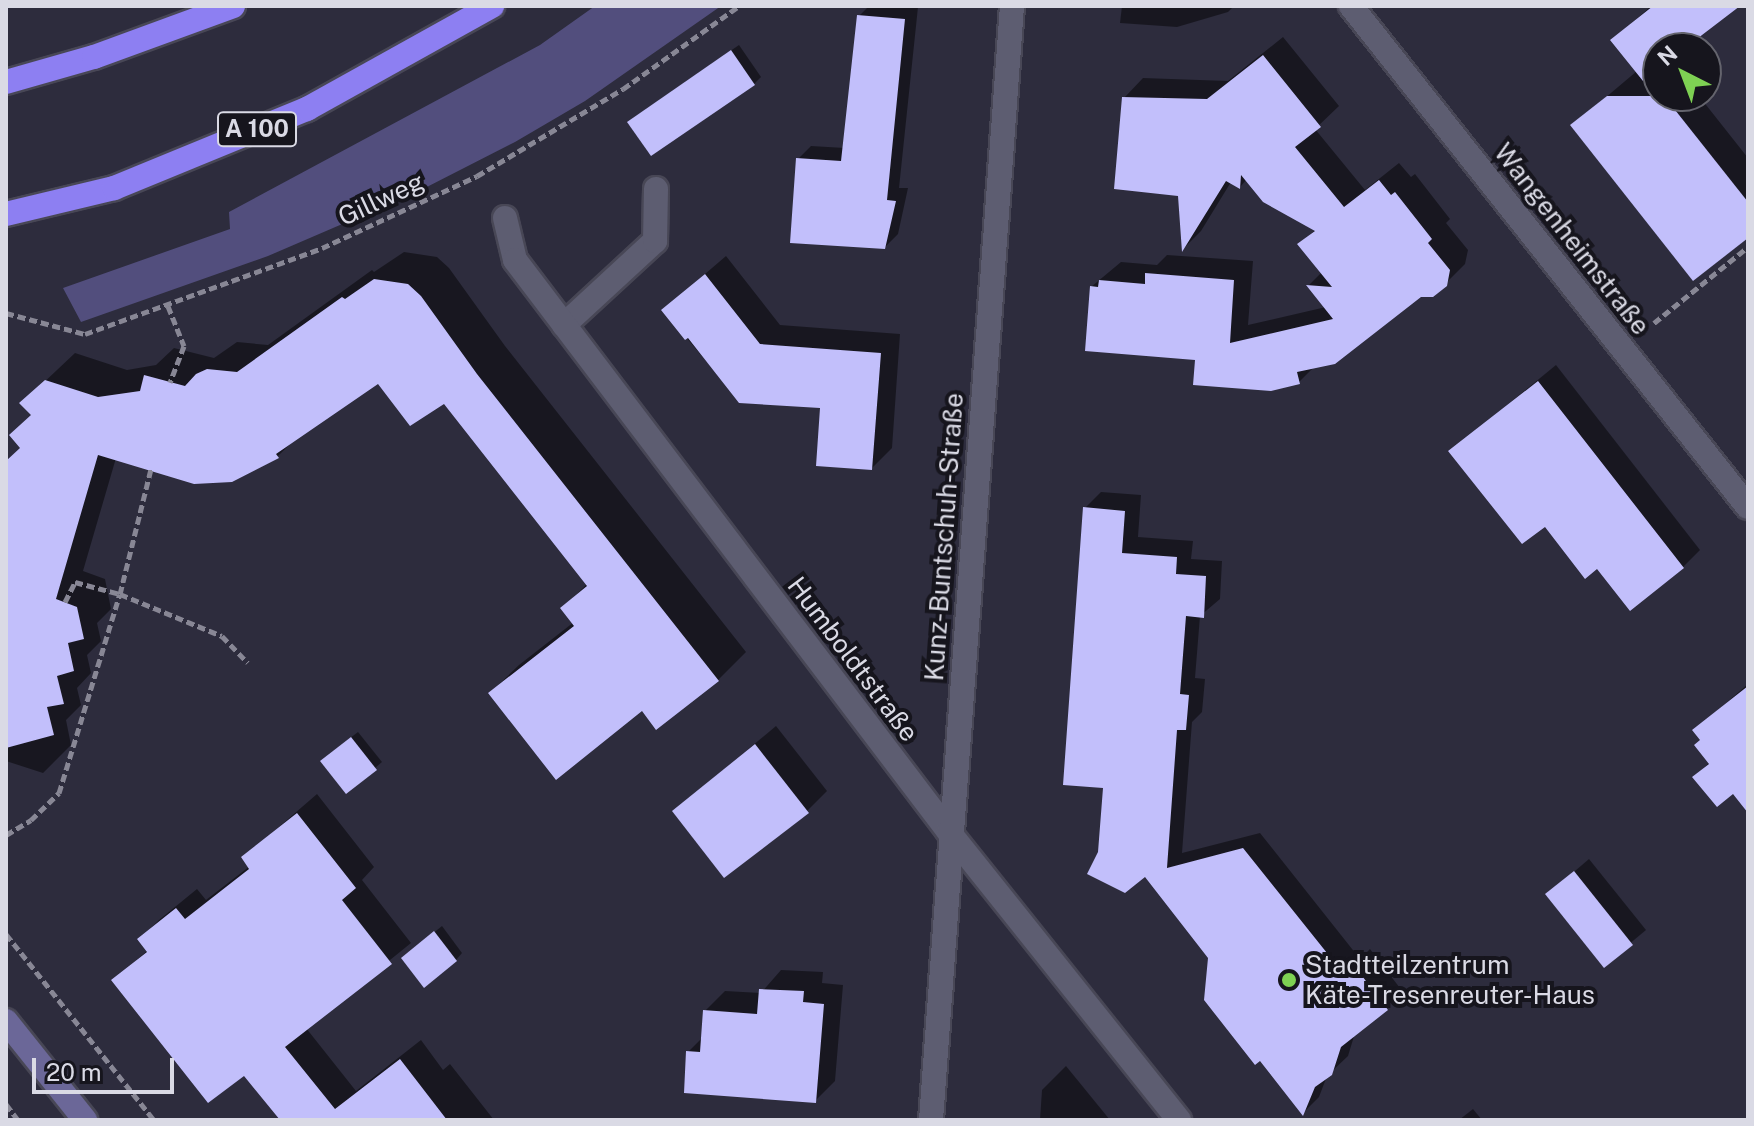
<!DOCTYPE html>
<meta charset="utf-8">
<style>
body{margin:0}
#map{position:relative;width:1754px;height:1126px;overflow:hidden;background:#2d2c3d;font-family:"Public Sans",sans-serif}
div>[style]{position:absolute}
.green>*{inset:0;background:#524e7d}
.shadow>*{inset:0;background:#0007}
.building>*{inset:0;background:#c2bffb}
.path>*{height:5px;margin-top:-2.5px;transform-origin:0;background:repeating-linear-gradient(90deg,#888795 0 8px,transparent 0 12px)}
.roads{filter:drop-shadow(2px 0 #484756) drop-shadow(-2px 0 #484756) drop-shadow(0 2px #484756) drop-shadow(0 -2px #484756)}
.service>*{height:24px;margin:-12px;padding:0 12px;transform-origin:12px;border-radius:12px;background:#5d5d71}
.minor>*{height:24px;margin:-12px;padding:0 12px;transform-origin:12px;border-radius:12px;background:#5d5d71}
.secondary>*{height:24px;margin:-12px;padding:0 12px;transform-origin:12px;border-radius:12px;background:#6b6798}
.motorway>*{height:24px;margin:-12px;padding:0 12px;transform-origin:12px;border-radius:12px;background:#8d7ff2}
.dots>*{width:22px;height:22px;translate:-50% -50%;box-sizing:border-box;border:4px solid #16151d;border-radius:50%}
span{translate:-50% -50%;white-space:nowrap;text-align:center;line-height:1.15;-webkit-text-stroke:8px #16151d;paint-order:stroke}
.shield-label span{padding:2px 6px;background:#16151d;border:2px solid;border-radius:6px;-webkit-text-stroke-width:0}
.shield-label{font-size:24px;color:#dadae5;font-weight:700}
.street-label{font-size:26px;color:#dadae5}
.poi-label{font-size:26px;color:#dadae5}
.left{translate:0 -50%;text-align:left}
.frame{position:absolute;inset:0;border:8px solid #dadae5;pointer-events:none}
.north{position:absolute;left:1642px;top:32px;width:80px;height:80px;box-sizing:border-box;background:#16151d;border:2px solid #64646d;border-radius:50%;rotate:318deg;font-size:22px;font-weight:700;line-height:32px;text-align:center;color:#dadae5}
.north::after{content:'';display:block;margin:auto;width:28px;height:36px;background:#7ed153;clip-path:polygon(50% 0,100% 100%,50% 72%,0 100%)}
.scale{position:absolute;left:32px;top:1058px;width:142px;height:36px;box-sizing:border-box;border:4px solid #dadae5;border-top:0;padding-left:10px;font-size:24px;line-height:28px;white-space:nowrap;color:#dadae5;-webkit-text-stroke:6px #16151d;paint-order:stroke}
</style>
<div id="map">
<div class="green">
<i style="clip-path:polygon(595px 6px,721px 6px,585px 101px,515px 142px,419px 191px,268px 256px,81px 322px,63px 288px,230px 229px,229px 212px,540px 45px)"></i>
</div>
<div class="shadow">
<i style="clip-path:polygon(869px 6px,918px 7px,899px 188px,908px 188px,898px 234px,885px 247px,798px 159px,811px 146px,845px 148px,859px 16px)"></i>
<i style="clip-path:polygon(1122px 6px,1234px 6px,1228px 12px,1177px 27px,1120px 23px)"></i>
<i style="clip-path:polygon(1651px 6px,1736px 6px,1682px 48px,1658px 48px,1658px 96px,1699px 96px,1748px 158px,1748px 236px,1573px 125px,1637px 71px,1613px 40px)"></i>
<i style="clip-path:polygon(1283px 37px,1339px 106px,1315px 129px,1365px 190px,1399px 163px,1411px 177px,1415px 174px,1450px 219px,1446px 223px,1468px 250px,1465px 264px,1445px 284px,1420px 295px,1315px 366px,1299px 382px,1197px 358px,1091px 287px,1121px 262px,1157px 265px,1167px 255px,1253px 261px,1248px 325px,1326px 307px,1309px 285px,1322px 272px,1300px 244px,1316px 229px,1247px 179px,1240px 187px,1231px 182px,1201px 231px,1184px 248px,1180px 194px,1124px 98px,1143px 78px,1228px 81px)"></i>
<i style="clip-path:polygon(739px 45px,761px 77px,754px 84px,636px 116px)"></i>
<i style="clip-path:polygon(404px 252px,437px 257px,449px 268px,505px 346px,746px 652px,718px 680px,642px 709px,490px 693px,519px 665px,574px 622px,563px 608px,587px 584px,444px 401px,378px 381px,295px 439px,278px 456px,116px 458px,83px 571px,105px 579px,111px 609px,97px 623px,101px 641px,87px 655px,91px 673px,77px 688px,81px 705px,66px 720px,71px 745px,43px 773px,6px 761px,6px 463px,22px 447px,33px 414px,22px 403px,75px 353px,127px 370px,156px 365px,174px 348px,214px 358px,237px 342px,268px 345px,372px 270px,374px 272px)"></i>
<i style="clip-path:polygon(726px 256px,780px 325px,900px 334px,892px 448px,872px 468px,822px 406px,740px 401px,663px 310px)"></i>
<i style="clip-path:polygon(1556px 365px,1700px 550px,1683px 567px,1597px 567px,1451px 451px)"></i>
<i style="clip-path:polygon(1101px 492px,1141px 495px,1138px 537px,1193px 541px,1191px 559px,1222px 561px,1220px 599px,1200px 616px,1195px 678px,1205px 679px,1202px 712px,1192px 722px,1182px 853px,1260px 833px,1360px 959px,1370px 949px,1403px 992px,1355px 1033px,1348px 1056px,1327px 1076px,1319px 1097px,1303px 1113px,1210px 958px,1146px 874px,1100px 852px,1105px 786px,1085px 508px)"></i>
<i style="clip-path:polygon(1748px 684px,1748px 779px,1695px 777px,1710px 762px,1702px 740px,1695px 730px)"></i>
<i style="clip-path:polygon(776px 726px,827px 791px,807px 811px,674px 811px)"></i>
<i style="clip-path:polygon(358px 732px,382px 762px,375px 768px,329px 754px)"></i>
<i style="clip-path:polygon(317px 794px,374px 867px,362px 880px,411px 943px,306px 1028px,356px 1091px,421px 1040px,443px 1070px,450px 1064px,494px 1120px,300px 1120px,245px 1073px,114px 980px,148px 950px,140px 939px,159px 920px,197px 889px,206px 900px,250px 866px,243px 858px)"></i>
<i style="clip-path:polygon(1589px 859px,1646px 930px,1604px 965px,1548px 894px)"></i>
<i style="clip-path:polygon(442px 926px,462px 953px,456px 960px,410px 952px)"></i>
<i style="clip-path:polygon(781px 970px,823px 972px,822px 983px,843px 985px,835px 1081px,815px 1101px,688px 1052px,703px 1037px,705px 1011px,725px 991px,761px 993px)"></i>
<i style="clip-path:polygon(1066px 1066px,1110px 1120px,1040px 1120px,1042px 1090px)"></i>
<i style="clip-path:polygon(1473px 1109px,1482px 1120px,1459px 1120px)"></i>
</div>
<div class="building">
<i style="clip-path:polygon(1653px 6px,1740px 6px,1685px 48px,1658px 48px,1658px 69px,1643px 81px,1610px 40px)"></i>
<i style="clip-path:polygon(857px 15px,905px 19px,887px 200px,896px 201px,885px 249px,790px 243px,796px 158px,841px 161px)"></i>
<i style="clip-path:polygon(731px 50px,755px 85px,651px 156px,627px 122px)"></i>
<i style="clip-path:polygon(1263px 55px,1321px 127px,1295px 147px,1344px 207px,1379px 180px,1391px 195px,1395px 192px,1432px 239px,1428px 243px,1450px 270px,1447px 286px,1433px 297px,1421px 297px,1335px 364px,1297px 372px,1300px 384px,1271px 391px,1193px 385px,1195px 360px,1085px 351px,1090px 286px,1098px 287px,1099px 280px,1145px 284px,1145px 273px,1234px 280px,1230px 343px,1333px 319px,1306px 285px,1332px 287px,1297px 244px,1315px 231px,1263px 202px,1241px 175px,1240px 189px,1226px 181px,1182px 252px,1178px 196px,1114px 189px,1122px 97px,1207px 99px)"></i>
<i style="clip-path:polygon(1607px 96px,1664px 96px,1748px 202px,1748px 238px,1693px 281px,1570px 125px)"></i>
<i style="clip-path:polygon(705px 274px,760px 344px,881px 353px,872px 470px,816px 466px,820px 408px,739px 403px,688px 338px,685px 340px,661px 310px)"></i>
<i style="clip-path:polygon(374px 279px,408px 284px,421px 296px,477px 374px,719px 681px,656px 730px,642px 711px,556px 780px,488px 693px,574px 626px,560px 608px,587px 586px,444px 404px,410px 426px,378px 384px,276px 454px,279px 458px,232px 482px,194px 484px,98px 455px,56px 599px,77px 607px,84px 639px,68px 643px,74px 671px,57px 676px,64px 704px,47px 707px,54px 735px,6px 748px,6px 461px,20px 448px,9px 435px,31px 415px,19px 403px,45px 380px,98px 397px,140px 391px,144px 375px,185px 386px,196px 374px,207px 369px,237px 372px,342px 297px,345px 299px)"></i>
<i style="clip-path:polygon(1538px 381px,1684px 568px,1630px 611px,1597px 569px,1585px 579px,1545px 527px,1522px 544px,1448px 451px)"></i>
<i style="clip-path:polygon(1083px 507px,1125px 511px,1122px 553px,1177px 557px,1176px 574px,1206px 576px,1204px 618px,1186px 616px,1180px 694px,1189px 695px,1186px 730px,1177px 730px,1167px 868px,1243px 848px,1343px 973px,1353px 964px,1388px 1010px,1341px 1047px,1332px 1075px,1315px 1087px,1303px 1116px,1260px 1061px,1255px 1065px,1204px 1000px,1208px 958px,1145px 877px,1125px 893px,1087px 874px,1098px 852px,1103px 788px,1063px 785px)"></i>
<i style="clip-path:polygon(1748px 686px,1748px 813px,1733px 794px,1717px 807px,1692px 777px,1709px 764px,1694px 745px,1700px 740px,1692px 730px)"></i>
<i style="clip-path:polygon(351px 737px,377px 770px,346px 794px,320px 761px)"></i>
<i style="clip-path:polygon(755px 744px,809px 813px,724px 878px,672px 811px)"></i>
<i style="clip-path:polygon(297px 813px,356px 888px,342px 900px,392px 964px,285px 1047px,335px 1109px,400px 1059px,447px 1120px,280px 1120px,244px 1076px,208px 1103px,111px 980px,147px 952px,137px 939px,176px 908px,185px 919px,249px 869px,241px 857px)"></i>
<i style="clip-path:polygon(1574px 871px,1633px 945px,1604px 968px,1545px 894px)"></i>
<i style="clip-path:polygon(434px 931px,457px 961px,424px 988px,401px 958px)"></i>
<i style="clip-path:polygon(759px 989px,804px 991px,803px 1002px,824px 1004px,816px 1103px,684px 1093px,686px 1051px,700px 1052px,703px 1010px,757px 1014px)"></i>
</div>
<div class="path">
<i style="left:168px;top:306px;width:43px;rotate:68.2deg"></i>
<i style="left:184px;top:346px;width:39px;rotate:111deg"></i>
<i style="left:6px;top:313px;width:82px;rotate:14.9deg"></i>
<i style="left:85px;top:334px;width:252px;rotate:-19.9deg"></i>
<i style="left:322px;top:248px;width:171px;rotate:-24.9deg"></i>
<i style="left:477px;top:176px;width:170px;rotate:-30.8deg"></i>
<i style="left:623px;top:89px;width:143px;rotate:-35.6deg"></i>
<i style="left:1654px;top:323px;width:121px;rotate:-39deg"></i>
<i style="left:65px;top:602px;width:22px;rotate:-63deg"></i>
<i style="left:75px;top:582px;width:47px;rotate:14.9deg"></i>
<i style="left:120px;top:594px;width:110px;rotate:22.4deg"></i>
<i style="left:222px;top:636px;width:37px;rotate:46deg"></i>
<i style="left:6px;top:835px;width:29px;rotate:-31deg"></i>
<i style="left:31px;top:820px;width:39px;rotate:-44deg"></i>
<i style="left:59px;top:793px;width:208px;rotate:-73deg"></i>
<i style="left:120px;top:594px;width:129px;rotate:-76.1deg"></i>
<i style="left:6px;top:934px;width:238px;rotate:51.5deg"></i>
<i style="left:6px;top:1104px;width:20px;rotate:53deg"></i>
</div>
<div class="roads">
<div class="service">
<i style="left:564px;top:325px;width:124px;rotate:-42.7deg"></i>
<i style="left:655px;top:241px;width:52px;rotate:-88.9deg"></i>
</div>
<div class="minor">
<i style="left:1351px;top:6px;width:639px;rotate:51.61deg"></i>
<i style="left:505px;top:218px;width:43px;rotate:76.6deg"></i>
<i style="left:515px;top:260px;width:718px;rotate:52.81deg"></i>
<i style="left:949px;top:832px;width:369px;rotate:51.4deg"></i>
<i style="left:931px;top:1120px;width:1117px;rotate:-85.84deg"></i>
</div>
<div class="secondary">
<i style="left:6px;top:1021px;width:127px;rotate:51.4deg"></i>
</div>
<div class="motorway">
<i style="left:6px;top:82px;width:91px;rotate:-15.9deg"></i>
<i style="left:94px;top:57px;width:148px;rotate:-20.1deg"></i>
<i style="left:6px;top:214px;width:111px;rotate:-13.5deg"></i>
<i style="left:114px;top:188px;width:209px;rotate:-22.3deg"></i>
<i style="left:307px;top:109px;width:212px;rotate:-29.1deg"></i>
</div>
</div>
<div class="dots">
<i style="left:1289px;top:980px;background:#7ed153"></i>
</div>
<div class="shield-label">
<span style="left:257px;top:129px">A 100</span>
</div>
<div class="street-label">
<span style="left:381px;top:199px;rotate:-25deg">Gillweg</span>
<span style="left:1572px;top:239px;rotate:52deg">Wangenheimstraße</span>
<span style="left:944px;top:537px;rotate:-86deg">Kunz-Buntschuh-Straße</span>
<span style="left:853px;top:659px;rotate:53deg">Humboldtstraße</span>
</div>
<div class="poi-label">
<span class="left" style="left:1305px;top:980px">Stadtteilzentrum<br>Käte-Tresenreuter-Haus</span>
</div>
<div class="frame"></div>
<div class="north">N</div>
<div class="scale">20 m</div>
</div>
